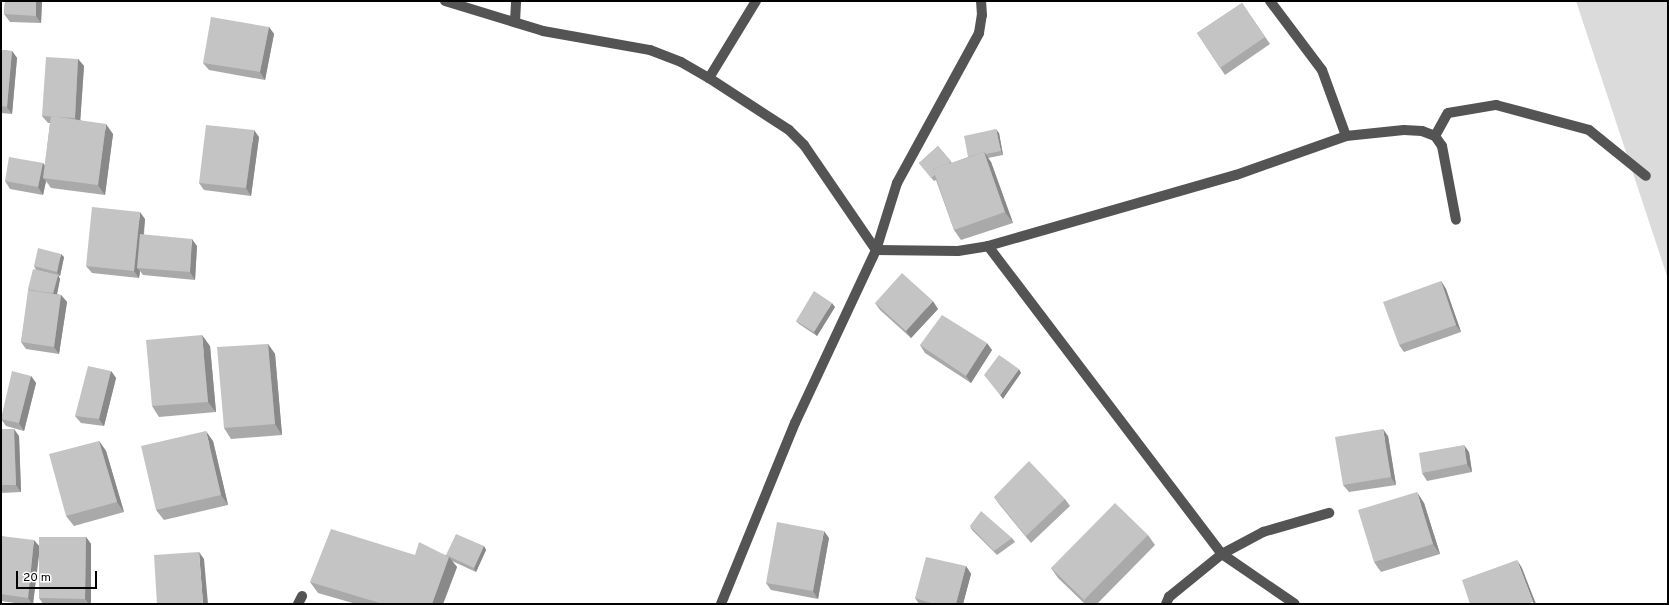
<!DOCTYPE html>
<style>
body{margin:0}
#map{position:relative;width:1669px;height:605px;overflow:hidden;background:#fff;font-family:Overpass,sans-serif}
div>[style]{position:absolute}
.green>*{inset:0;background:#dbdbdb}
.minor>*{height:10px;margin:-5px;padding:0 5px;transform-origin:5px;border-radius:5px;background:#545454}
.wall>*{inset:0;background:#a9a9a9}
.shaded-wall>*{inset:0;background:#898989}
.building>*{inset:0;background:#c4c4c4}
span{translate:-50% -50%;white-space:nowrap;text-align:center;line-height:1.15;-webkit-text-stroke:3.5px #fff;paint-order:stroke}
.frame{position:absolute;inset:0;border:2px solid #000;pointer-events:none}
.scale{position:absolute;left:16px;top:571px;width:81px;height:18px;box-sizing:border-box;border:2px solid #000;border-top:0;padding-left:5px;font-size:12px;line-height:14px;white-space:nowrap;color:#000;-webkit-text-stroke:3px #fff;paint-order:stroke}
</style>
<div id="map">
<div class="green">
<i style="clip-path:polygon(1576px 1px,1668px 1px,1668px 279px)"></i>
</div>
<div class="minor">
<i style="left:445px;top:1px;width:102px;rotate:17deg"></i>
<i style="left:543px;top:31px;width:109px;rotate:10.1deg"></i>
<i style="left:650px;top:50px;width:33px;rotate:21deg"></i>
<i style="left:681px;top:62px;width:32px;rotate:30deg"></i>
<i style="left:709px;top:78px;width:95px;rotate:33deg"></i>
<i style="left:789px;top:130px;width:21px;rotate:45deg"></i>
<i style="left:804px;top:145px;width:127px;rotate:55.6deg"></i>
<i style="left:1270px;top:1px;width:86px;rotate:53deg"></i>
<i style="left:1322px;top:70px;width:70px;rotate:70deg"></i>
<i style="left:515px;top:22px;width:21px;rotate:-87deg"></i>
<i style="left:709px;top:78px;width:90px;rotate:-58.6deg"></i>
<i style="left:1435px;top:136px;width:26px;rotate:-61deg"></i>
<i style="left:1448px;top:113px;width:49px;rotate:-9.5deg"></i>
<i style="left:1496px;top:105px;width:96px;rotate:15deg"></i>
<i style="left:1589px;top:130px;width:73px;rotate:38.9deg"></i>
<i style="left:988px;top:246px;width:387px;rotate:52.8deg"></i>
<i style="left:1222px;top:554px;width:88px;rotate:34.4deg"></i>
<i style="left:876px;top:250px;width:82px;rotate:0.7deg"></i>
<i style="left:958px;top:251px;width:30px;rotate:-9deg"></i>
<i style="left:988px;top:246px;width:258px;rotate:-16deg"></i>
<i style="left:1236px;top:175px;width:117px;rotate:-19.5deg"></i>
<i style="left:1346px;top:136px;width:58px;rotate:-5.9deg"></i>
<i style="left:1404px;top:130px;width:18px;rotate:3deg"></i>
<i style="left:1422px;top:131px;width:14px;rotate:21deg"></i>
<i style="left:1435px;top:136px;width:12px;rotate:55deg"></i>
<i style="left:1442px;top:146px;width:75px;rotate:79.3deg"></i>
<i style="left:298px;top:604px;width:9px;rotate:-63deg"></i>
<i style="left:721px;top:604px;width:196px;rotate:-67.8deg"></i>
<i style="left:795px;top:423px;width:191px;rotate:-64.9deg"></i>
<i style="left:876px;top:250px;width:70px;rotate:-72.6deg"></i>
<i style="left:897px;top:183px;width:171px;rotate:-61.3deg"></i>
<i style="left:979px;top:33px;width:18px;rotate:-81deg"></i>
<i style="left:982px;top:15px;width:14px;rotate:-94deg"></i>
<i style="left:1166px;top:604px;width:8px;rotate:-67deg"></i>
<i style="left:1169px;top:597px;width:68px;rotate:-39.1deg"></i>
<i style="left:1222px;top:554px;width:47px;rotate:-28.2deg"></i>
<i style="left:1263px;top:532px;width:69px;rotate:-16.1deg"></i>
</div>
<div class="wall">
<i style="clip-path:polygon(5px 1px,42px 1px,41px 23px,10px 22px,4px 14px)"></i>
<i style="clip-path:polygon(1242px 3px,1270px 44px,1225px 75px,1197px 33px)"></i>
<i style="clip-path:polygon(269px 27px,274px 34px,265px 80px,209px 70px,203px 63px)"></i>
<i style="clip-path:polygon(1px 50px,12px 51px,17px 58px,12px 114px,1px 113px)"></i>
<i style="clip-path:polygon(78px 59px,84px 66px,80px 120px,113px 134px,105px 195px,51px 188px,46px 181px,43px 195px,10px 189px,5px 181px,43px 163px,45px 166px,50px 123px,48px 123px,42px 116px)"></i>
<i style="clip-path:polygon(999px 133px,1003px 155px,988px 158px,991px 162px,1013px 223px,961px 240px,954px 230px,936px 180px,934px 181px,919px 163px,938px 146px,952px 163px,968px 157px)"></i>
<i style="clip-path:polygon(259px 137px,251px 196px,204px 190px,199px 183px)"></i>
<i style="clip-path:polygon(145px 219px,144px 235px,197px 246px,195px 280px,143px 275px,140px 271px,139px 278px,92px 273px,86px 266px)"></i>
<i style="clip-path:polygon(64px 257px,60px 276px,36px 270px,34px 266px)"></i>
<i style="clip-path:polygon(58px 275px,60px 279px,57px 294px,61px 295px,67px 302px,59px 354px,26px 349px,21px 342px,29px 290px,28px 289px)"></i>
<i style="clip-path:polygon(1441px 281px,1446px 289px,1461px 332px,1404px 352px,1399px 345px)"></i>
<i style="clip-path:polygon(875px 303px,938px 309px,911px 338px,880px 310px)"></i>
<i style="clip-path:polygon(835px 307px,817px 336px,799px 324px,796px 321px)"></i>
<i style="clip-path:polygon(268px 344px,275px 354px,282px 435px,231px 439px,224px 428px)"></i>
<i style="clip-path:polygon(920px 345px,992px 350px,971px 383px,925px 353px)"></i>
<i style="clip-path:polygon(210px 346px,216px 412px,159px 417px,152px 406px)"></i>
<i style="clip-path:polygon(111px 371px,116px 378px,104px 426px,81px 423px,75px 416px)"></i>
<i style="clip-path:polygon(31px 376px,36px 383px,24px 431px,6px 426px,1px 419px,1px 418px)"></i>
<i style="clip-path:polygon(1px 429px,19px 436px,21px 492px,1px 493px)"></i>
<i style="clip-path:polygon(1388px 436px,1396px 485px,1349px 492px,1343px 485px)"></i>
<i style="clip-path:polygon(99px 441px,106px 451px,124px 512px,74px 526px,66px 516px)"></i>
<i style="clip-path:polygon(213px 441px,228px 505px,164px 520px,156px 510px)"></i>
<i style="clip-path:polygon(1469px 452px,1472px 472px,1427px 481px,1422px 473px)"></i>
<i style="clip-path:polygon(994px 497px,1065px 499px,1070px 506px,1031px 543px,999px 504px)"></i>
<i style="clip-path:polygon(1424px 503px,1440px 554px,1381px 572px,1374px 562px)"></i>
<i style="clip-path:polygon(970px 526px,1012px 538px,1015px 542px,997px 555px,972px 530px)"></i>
<i style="clip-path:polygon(1148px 535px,1155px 545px,1097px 604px,1085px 604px,1058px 578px,1051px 568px)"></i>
<i style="clip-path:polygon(1px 536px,39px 546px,86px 537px,91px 544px,91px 604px,43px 604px,39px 598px,39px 551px,33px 604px,22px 604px,1px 601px)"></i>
<i style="clip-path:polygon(829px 538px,818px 599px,771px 590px,766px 583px)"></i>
<i style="clip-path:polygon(484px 546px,486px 550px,476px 572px,452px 561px,457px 567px,443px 604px,356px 604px,318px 593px,310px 582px,415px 555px,446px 555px)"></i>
<i style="clip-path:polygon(966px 566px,971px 574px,963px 604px,919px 604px,915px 598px)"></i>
</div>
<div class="shaded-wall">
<i style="clip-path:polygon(36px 1px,42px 1px,41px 23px,36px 16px)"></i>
<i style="clip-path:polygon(269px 27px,274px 34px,265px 80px,260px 72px)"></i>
<i style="clip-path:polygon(12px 51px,17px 58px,12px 114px,7px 107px)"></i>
<i style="clip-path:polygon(78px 59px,84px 66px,80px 125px,75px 118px)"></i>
<i style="clip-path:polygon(106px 124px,113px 134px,105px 195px,98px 185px)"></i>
<i style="clip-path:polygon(996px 129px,999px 133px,1003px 155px,1001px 151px)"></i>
<i style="clip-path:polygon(254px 130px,259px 137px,251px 196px,246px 188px)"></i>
<i style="clip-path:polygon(984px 152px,991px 162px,1013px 223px,1005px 212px)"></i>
<i style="clip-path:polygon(43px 163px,48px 170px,43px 178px,46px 181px,43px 195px,38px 187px)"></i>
<i style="clip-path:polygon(140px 212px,145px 219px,140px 268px,137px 268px,140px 271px,139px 278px,134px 271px)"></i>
<i style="clip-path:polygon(192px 239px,197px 246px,195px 280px,190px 272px)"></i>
<i style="clip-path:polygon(61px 254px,64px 257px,60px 276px,57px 272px)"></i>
<i style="clip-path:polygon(58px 275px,60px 279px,56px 299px,53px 295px)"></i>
<i style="clip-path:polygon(1441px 281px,1446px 289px,1461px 332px,1456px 325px)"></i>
<i style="clip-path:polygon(61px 295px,67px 302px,59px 354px,54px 347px)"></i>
<i style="clip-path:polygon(933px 301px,938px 309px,911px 338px,906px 331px)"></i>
<i style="clip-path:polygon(832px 303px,835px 307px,817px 336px,814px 332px)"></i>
<i style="clip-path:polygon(202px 335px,210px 346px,216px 412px,208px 402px)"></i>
<i style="clip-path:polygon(987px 343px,992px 350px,971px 383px,966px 376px)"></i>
<i style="clip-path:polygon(268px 344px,275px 354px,282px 435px,275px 424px)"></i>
<i style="clip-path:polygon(1019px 369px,1021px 373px,1003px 399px,1000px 395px)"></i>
<i style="clip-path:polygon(111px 371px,116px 378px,104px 426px,99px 419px)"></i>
<i style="clip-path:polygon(31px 376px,36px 383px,24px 431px,19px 423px)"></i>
<i style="clip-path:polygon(14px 429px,19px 436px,21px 492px,16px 485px)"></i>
<i style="clip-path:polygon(1383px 429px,1388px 436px,1396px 485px,1391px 477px)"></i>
<i style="clip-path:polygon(206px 431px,213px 441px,228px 505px,221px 495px)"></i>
<i style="clip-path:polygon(99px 441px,106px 451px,124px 512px,117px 502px)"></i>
<i style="clip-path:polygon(1464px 445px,1469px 452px,1472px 472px,1467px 464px)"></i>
<i style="clip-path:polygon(1417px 492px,1424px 503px,1440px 554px,1433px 544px)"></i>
<i style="clip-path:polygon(824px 531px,829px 538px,818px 599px,813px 591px)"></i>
<i style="clip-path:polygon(86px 537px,91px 544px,91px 604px,89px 604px,85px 599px)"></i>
<i style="clip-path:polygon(34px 540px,40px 547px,33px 604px,32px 604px,28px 598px)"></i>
<i style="clip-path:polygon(484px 546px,486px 550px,476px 572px,474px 568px)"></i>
<i style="clip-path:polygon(199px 552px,204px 559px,208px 604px,203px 604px)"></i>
<i style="clip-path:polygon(449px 557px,457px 567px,443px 604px,432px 604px)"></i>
<i style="clip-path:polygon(1517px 560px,1522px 568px,1536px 604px,1534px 604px,1533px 602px)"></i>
<i style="clip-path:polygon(966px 566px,971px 574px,963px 604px,956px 604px)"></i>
</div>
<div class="building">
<i style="clip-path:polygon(5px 1px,36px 1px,36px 16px,4px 14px)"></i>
<i style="clip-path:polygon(1242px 3px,1265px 37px,1220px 68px,1197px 33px)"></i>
<i style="clip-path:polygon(211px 17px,269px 27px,260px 72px,203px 63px)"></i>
<i style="clip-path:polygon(1px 50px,12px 51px,7px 107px,1px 106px)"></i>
<i style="clip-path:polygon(46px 57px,78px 59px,75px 118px,42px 116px)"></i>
<i style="clip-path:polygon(51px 116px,106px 124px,98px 185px,43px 178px)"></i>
<i style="clip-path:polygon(206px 125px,254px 130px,246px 188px,199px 183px)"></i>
<i style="clip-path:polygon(996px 129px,1001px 151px,986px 154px,984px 152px,968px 157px,964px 136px)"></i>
<i style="clip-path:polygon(938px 146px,951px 161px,948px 164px,933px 169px,935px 175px,931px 178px,919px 163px)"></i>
<i style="clip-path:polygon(984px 152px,1005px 212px,954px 230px,933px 169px)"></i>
<i style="clip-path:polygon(9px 157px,43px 163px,38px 187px,5px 181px)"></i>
<i style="clip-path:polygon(92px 207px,140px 212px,134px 271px,86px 266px)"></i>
<i style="clip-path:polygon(140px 234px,192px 239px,190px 272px,137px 268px)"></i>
<i style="clip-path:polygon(38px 248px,61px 254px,57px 272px,34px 266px)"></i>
<i style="clip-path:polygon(33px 269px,58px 275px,53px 293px,37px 291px,28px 289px)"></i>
<i style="clip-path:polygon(902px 273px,933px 301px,906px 331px,875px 303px)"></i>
<i style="clip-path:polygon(1441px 281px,1456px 325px,1399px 345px,1383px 302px)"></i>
<i style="clip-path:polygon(28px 290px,61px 295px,54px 347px,21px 342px)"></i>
<i style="clip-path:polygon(814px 291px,832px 303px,814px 332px,796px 321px)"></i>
<i style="clip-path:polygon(942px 315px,987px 343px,966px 376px,920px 345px)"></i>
<i style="clip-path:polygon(202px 335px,208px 402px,152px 406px,146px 340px)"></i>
<i style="clip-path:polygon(268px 344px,275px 424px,224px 428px,217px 347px)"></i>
<i style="clip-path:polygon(999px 355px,1019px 369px,1000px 395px,984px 375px)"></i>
<i style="clip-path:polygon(88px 366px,111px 371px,99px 419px,75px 416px)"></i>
<i style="clip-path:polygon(12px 371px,31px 376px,19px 423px,1px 419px)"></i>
<i style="clip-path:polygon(1px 429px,14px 429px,16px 485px,1px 485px)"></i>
<i style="clip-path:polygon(1383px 429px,1391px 477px,1343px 485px,1335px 437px)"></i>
<i style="clip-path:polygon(206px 431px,221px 495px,156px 510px,141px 446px)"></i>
<i style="clip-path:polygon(99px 441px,117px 502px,66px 516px,49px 454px)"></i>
<i style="clip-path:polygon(1464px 445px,1467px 464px,1422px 473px,1419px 453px)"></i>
<i style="clip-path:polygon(1029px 461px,1065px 499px,1026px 536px,994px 497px)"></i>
<i style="clip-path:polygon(1417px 492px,1433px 544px,1374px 562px,1358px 510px)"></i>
<i style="clip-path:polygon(1115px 503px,1148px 535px,1084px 600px,1051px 568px)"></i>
<i style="clip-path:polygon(981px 511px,1012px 538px,994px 551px,970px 526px)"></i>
<i style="clip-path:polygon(777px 522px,824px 531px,813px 591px,766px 583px)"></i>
<i style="clip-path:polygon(331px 529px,415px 555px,419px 542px,449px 557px,432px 604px,383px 604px,310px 582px)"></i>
<i style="clip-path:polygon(456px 534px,484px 546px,474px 568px,446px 555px)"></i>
<i style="clip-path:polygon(1px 536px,34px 540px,28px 598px,1px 594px)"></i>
<i style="clip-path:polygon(39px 537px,86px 537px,85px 599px,39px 598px)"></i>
<i style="clip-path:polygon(199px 552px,203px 604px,157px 604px,154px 555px)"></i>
<i style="clip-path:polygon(926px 557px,966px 566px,956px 604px,934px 604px,915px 598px)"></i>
<i style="clip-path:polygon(1517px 560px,1533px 602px,1527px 604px,1470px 604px,1462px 580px)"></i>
</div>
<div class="frame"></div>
<div class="scale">20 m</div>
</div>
